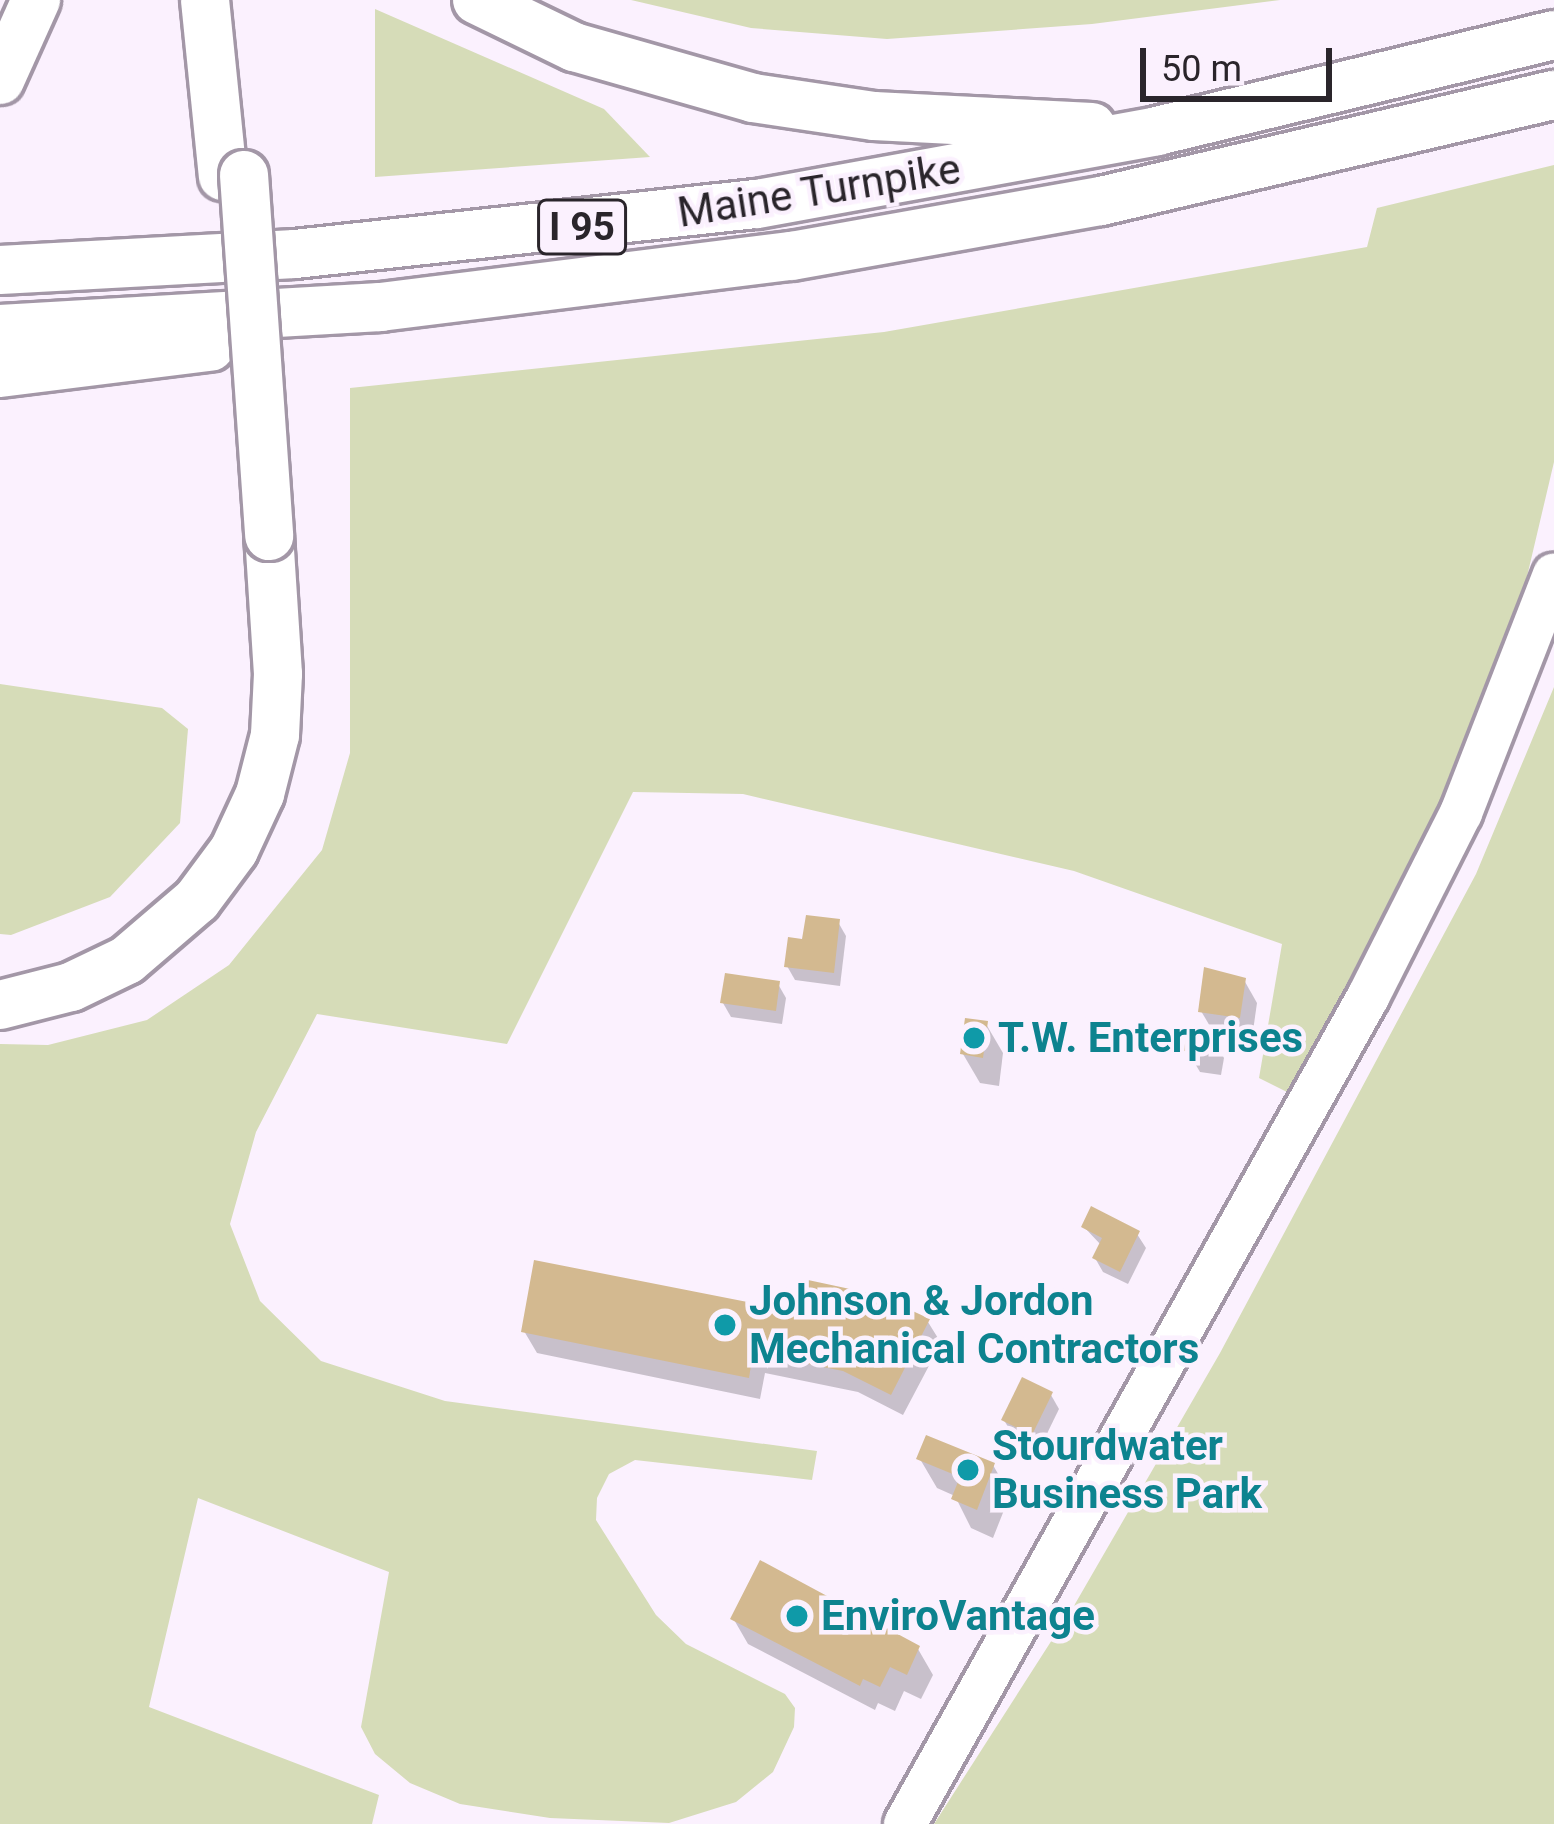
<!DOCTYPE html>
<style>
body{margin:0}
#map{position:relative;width:1554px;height:1824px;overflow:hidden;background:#fbf1fe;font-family:Roboto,sans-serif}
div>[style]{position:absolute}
.green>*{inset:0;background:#d6dcb8}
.shadow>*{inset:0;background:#0003}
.building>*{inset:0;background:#d3b990}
.roads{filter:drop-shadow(3px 0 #a397a7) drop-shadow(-3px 0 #a397a7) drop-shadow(0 3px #a397a7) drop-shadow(0 -3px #a397a7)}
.major>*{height:42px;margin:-21px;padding:0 21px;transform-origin:21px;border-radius:21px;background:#fff}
.highway>*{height:48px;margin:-24px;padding:0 24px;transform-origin:24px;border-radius:24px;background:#fff}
.bridges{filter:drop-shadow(3px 0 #a397a7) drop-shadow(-3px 0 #a397a7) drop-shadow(0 3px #a397a7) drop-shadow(0 -3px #a397a7)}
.highway-bridge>*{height:48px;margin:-24px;padding:0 24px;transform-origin:24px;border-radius:24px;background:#fff}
.dots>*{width:33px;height:33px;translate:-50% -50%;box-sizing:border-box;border:6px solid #fbf1fe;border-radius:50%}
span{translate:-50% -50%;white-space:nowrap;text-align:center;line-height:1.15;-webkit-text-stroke:9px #fbf1fe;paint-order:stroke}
.shield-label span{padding:3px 9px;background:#fbf1fe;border:3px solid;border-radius:9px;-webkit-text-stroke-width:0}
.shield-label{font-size:39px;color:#2a252b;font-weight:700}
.street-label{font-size:42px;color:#2a252b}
.culture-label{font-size:42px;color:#0d838f;font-weight:700}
.left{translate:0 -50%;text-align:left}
.scale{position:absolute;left:1140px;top:48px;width:192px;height:54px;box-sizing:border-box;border:6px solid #2a252b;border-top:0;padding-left:15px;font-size:36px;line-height:42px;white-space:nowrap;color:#2a252b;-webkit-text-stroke:9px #fbf1fe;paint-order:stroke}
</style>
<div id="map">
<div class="green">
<i style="clip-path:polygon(631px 0,1280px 0,1092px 24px,887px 39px,751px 28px)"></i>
<i style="clip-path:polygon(375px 9px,604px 109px,650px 157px,375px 177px)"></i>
<i style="clip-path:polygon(1554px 165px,1554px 462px,1517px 619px,1421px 845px,1295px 1096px,1259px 1078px,1282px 944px,1074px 871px,743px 794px,633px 792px,507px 1044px,317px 1014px,256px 1132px,230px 1224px,260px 1301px,321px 1361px,445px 1401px,817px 1451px,812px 1480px,635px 1460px,609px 1474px,597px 1498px,596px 1520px,656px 1615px,686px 1644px,785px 1694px,795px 1708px,794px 1727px,773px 1772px,736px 1802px,669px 1823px,550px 1818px,460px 1804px,410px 1783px,375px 1754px,361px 1727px,389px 1572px,198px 1498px,149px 1707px,379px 1795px,372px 1824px,0 1824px,0 1044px,48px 1045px,147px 1020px,229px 965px,322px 850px,350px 753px,350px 388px,884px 332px,1367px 247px,1377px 208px)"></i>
<i style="clip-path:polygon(0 684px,162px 708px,188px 729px,180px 823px,110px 897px,11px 935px,0 934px)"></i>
<i style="clip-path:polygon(1554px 687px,1554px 1824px,934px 1824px,1075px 1604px,1220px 1353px,1476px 874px)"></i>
</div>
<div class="shadow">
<i style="clip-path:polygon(838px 922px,846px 936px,840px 986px,795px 980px,787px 966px,805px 942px)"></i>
<i style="clip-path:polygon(1244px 980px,1257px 1003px,1252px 1038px,1214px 1033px,1201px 1011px)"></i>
<i style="clip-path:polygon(778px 984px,786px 998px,782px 1024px,731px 1017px,723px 1003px)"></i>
<i style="clip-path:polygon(986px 1024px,1003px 1053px,999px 1086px,980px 1083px,963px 1054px)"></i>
<i style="clip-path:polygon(1211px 1036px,1224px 1058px,1221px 1075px,1200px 1072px,1187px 1050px)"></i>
<i style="clip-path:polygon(1084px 1227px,1137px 1234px,1146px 1248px,1128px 1284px,1103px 1272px,1095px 1258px,1101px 1245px)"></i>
<i style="clip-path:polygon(805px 1316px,928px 1322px,941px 1343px,903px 1415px,858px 1392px,765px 1373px,760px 1399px,537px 1353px,524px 1331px)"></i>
<i style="clip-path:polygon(1051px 1395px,1059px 1409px,1040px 1448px,1012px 1434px,1004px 1420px)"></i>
<i style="clip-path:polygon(920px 1459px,993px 1465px,1010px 1495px,993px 1538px,971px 1528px,955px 1496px,937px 1488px)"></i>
<i style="clip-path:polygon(733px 1618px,918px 1649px,933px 1675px,921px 1699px,904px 1691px,895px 1711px,878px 1703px,875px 1710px,748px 1644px)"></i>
</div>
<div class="building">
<i style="clip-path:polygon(806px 915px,840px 919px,834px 973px,784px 967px,788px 937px,802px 939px)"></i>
<i style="clip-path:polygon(1204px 967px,1246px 978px,1240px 1018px,1198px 1012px)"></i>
<i style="clip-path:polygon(725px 973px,780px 981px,776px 1011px,720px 1003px)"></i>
<i style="clip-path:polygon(965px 1018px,988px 1021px,983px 1058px,960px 1054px)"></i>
<i style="clip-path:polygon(1187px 1029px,1213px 1033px,1210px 1054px,1184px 1051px)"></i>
<i style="clip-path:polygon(1091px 1206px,1140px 1231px,1120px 1272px,1092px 1258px,1102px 1238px,1081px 1227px)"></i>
<i style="clip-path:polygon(534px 1260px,803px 1313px,808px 1280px,878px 1295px,930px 1319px,891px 1395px,843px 1371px,753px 1353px,749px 1378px,521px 1332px)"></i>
<i style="clip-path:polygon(1022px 1377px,1053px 1392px,1032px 1435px,1001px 1420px)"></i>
<i style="clip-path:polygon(926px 1435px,995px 1463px,977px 1510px,951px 1499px,960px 1477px,916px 1459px)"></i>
<i style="clip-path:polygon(760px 1560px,920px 1646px,907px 1675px,890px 1667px,880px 1687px,863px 1679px,860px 1686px,730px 1619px)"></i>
</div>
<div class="roads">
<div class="major">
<i style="left:905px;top:1824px;width:948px;rotate:-60.76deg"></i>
<i style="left:1368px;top:997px;width:206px;rotate:-63.2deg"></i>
<i style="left:1461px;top:813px;width:256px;rotate:-68.7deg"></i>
</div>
<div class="highway">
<i style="left:205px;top:0;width:177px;rotate:84.2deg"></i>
<i style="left:477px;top:0;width:108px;rotate:25.9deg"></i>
<i style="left:574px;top:47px;width:186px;rotate:15.9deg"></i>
<i style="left:753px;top:98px;width:122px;rotate:8.5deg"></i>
<i style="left:874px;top:116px;width:218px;rotate:2.9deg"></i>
<i style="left:0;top:80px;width:88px;rotate:-65.8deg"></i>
<i style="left:0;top:270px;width:295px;rotate:-3.1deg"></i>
<i style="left:295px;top:254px;width:465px;rotate:-6.2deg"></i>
<i style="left:757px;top:204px;width:407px;rotate:-10.3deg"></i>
<i style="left:1157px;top:131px;width:408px;rotate:-13.6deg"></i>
<i style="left:0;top:329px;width:381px;rotate:-3.3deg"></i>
<i style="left:380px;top:307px;width:415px;rotate:-7.1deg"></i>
<i style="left:792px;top:256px;width:314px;rotate:-10.1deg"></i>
<i style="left:1101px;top:201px;width:465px;rotate:-13.2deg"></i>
<i style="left:0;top:373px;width:212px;rotate:-7.1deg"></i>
<i style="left:0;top:1005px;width:73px;rotate:-14.2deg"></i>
<i style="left:71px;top:987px;width:62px;rotate:-25.7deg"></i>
<i style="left:127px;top:960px;width:92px;rotate:-40.6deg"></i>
<i style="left:197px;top:900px;width:62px;rotate:-53.5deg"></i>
<i style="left:234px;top:850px;width:62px;rotate:-65.1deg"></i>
<i style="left:260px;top:794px;width:61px;rotate:-75.7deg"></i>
<i style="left:275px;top:735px;width:61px;rotate:-87.2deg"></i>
<i style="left:278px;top:674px;width:138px;rotate:-93.7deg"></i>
</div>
</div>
<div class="bridges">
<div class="highway-bridge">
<i style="left:244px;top:175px;width:362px;rotate:86deg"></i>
</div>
</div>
<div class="dots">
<i style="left:974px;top:1038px;background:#0f9aa8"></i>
<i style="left:725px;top:1325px;background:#0f9aa8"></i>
<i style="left:968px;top:1470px;background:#0f9aa8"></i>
<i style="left:797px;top:1616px;background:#0f9aa8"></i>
</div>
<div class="shield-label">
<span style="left:582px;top:227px">I 95</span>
</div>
<div class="street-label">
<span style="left:819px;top:191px;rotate:-9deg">Maine Turnpike</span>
</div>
<div class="culture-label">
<span class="left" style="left:998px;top:1038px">T.W. Enterprises</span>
<span class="left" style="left:749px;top:1325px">Johnson &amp; Jordon<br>Mechanical Contractors</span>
<span class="left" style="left:992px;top:1470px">Stourdwater<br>Business Park</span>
<span class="left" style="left:821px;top:1616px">EnviroVantage</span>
</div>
<div class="scale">50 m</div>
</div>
